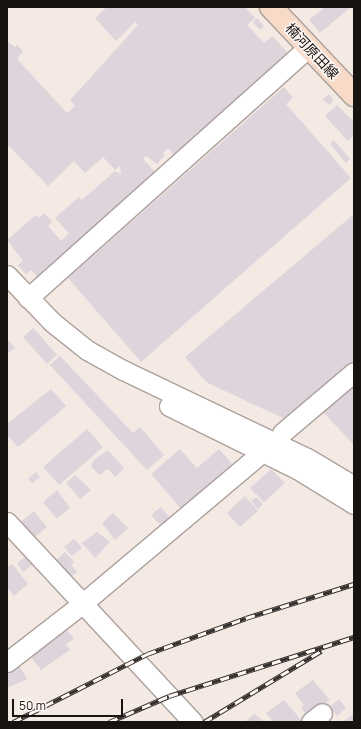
<!DOCTYPE html>
<meta charset="utf-8">
<style>
body{margin:0}
#map{position:relative;width:361px;height:729px;overflow:hidden;background:#f4e9e3;font-family:Manrope,"Noto Sans JP",sans-serif}
div>[style]{position:absolute}
.building>*{inset:0;background:#ddd4dc}
.roads{filter:drop-shadow(1px 0 #aca19c) drop-shadow(-1px 0 #aca19c) drop-shadow(0 1px #aca19c) drop-shadow(0 -1px #aca19c)}
.minor>*{height:19px;margin:-9.5px;padding:0 9.5px;transform-origin:9.5px;border-radius:9.5px;background:#fff}
.major>*{height:22px;margin:-11px;padding:0 11px;transform-origin:11px;border-radius:11px;background:#f7dac7}
.rail>*{height:4.5px;margin-top:-2.25px;transform-origin:0;background:repeating-linear-gradient(90deg,#fef7f3 0 9px,#36312f 0 18px);box-sizing:border-box;border-block:1px solid #36312f}
span{translate:-50% -50%;white-space:nowrap;text-align:center;line-height:1.15;-webkit-text-stroke:3px #fef7f3;paint-order:stroke}
.street-label{font-size:14px;color:#171311}
.frame{position:absolute;inset:0;border:8px solid #171311;pointer-events:none}
.scale{position:absolute;left:12px;top:699px;width:111px;height:18px;box-sizing:border-box;border:2px solid #171311;border-top:0;padding-left:5px;font-size:12px;line-height:14px;white-space:nowrap;color:#171311;-webkit-text-stroke:3px #fef7f3;paint-order:stroke}
</style>
<div id="map">
<div class="building">
<i style="clip-path:polygon(107px 7px,245px 7px,255px 18px,247px 25px,264px 43px,272px 36px,288px 53px,176px 158px,168px 148px,163px 153px,165px 155px,157px 164px,146px 156px,143px 159px,157px 174px,39px 279px,31px 270px,26px 274px,18px 265px,23px 261px,7px 240px,36px 215px,39px 218px,44px 213px,52px 222px,48px 226px,61px 241px,69px 233px,55px 218px,79px 197px,82px 200px,115px 171px,121px 174px,120px 166px,115px 170px,103px 157px,85px 173px,74px 161px,48px 186px,7px 144px,7px 41px,15px 47px,17px 45px,23px 51px,17px 59px,67px 113px,75px 106px,70px 100px,138px 25px,135px 22px,116px 41px,95px 18px)"></i>
<i style="clip-path:polygon(325px 7px,351px 7px,320px 33px,309px 20px)"></i>
<i style="clip-path:polygon(257px 18px,264px 26px,260px 30px,253px 22px)"></i>
<i style="clip-path:polygon(284px 87px,293px 98px,286px 104px,351px 178px,141px 362px,68px 278px)"></i>
<i style="clip-path:polygon(329px 94px,334px 100px,329px 105px,323px 99px)"></i>
<i style="clip-path:polygon(337px 105px,354px 122px,354px 135px,348px 141px,325px 116px)"></i>
<i style="clip-path:polygon(334px 140px,350px 159px,346px 163px,330px 144px)"></i>
<i style="clip-path:polygon(354px 214px,354px 360px,285px 419px,206px 382px,185px 357px)"></i>
<i style="clip-path:polygon(33px 328px,57px 355px,47px 364px,23px 337px)"></i>
<i style="clip-path:polygon(7px 339px,15px 348px,7px 354px)"></i>
<i style="clip-path:polygon(60px 356px,133px 433px,140px 427px,164px 455px,147px 470px,50px 365px)"></i>
<i style="clip-path:polygon(354px 386px,354px 445px,323px 412px)"></i>
<i style="clip-path:polygon(51px 389px,66px 406px,18px 447px,7px 435px,7px 424px)"></i>
<i style="clip-path:polygon(87px 429px,103px 447px,59px 485px,43px 467px)"></i>
<i style="clip-path:polygon(180px 449px,197px 468px,219px 449px,232px 464px,181px 509px,151px 474px)"></i>
<i style="clip-path:polygon(108px 450px,124px 468px,115px 477px,108px 469px,99px 475px,91px 466px,94px 460px)"></i>
<i style="clip-path:polygon(271px 469px,285px 483px,264px 502px,250px 488px)"></i>
<i style="clip-path:polygon(36px 472px,40px 477px,32px 483px,28px 479px)"></i>
<i style="clip-path:polygon(75px 475px,91px 490px,80px 499px,66px 483px)"></i>
<i style="clip-path:polygon(57px 490px,70px 508px,57px 519px,43px 502px)"></i>
<i style="clip-path:polygon(245px 496px,258px 511px,240px 527px,227px 513px)"></i>
<i style="clip-path:polygon(256px 497px,263px 504px,258px 509px,251px 501px)"></i>
<i style="clip-path:polygon(161px 507px,170px 518px,161px 526px,151px 515px)"></i>
<i style="clip-path:polygon(34px 511px,47px 527px,34px 538px,18px 524px)"></i>
<i style="clip-path:polygon(113px 513px,128px 528px,115px 540px,102px 523px)"></i>
<i style="clip-path:polygon(97px 532px,110px 542px,95px 558px,82px 543px)"></i>
<i style="clip-path:polygon(74px 539px,82px 548px,72px 556px,64px 547px)"></i>
<i style="clip-path:polygon(65px 552px,74px 562px,71px 565px,77px 572px,71px 577px,56px 560px)"></i>
<i style="clip-path:polygon(27px 556px,33px 564px,23px 572px,17px 563px)"></i>
<i style="clip-path:polygon(12px 564px,28px 584px,14px 596px,7px 587px,7px 568px)"></i>
<i style="clip-path:polygon(67px 630px,74px 639px,66px 644px,70px 650px,41px 670px,31px 657px)"></i>
<i style="clip-path:polygon(18px 664px,27px 679px,7px 688px,7px 674px)"></i>
<i style="clip-path:polygon(313px 680px,330px 700px,307px 716px,301px 708px,304px 705px,295px 693px)"></i>
<i style="clip-path:polygon(339px 699px,346px 708px,337px 716px,330px 707px)"></i>
<i style="clip-path:polygon(284px 700px,302px 721px,300px 722px,273px 722px,266px 713px)"></i>
<i style="clip-path:polygon(354px 713px,354px 722px,341px 722px,347px 719px)"></i>
<i style="clip-path:polygon(254px 714px,260px 718px,264px 722px,245px 722px)"></i>
</div>
<div class="roads">
<div class="minor">
<i style="left:7px;top:275px;width:65px;rotate:46.2deg"></i>
<i style="left:52px;top:322px;width:45px;rotate:38.7deg"></i>
<i style="left:87px;top:350px;width:41px;rotate:29.1deg"></i>
<i style="left:123px;top:370px;width:204px;rotate:25.6deg"></i>
<i style="left:307px;top:458px;width:55px;rotate:30.8deg"></i>
<i style="left:28px;top:298px;width:377px;rotate:-41.8deg"></i>
<i style="left:169px;top:406px;width:143px;rotate:26.2deg"></i>
<i style="left:297px;top:469px;width:67px;rotate:31.6deg"></i>
<i style="left:282px;top:433px;width:94px;rotate:-40.3deg"></i>
<i style="left:7px;top:522px;width:273px;rotate:47.1deg"></i>
<i style="left:7px;top:662px;width:96px;rotate:-37.8deg"></i>
<i style="left:83px;top:603px;width:233px;rotate:-40.1deg"></i>
<i style="left:311px;top:722px;width:14px;rotate:-39deg"></i>
</div>
<div class="major">
<i style="left:271px;top:7px;width:121px;rotate:46.7deg"></i>
</div>
</div>
<div class="rail">
<i style="left:13px;top:722px;width:150px;rotate:-26.9deg"></i>
<i style="left:147px;top:654px;width:105px;rotate:-20deg"></i>
<i style="left:246px;top:618px;width:113px;rotate:-17.5deg"></i>
<i style="left:109px;top:722px;width:65px;rotate:-23.4deg"></i>
<i style="left:169px;top:696px;width:194px;rotate:-17.7deg"></i>
<i style="left:204px;top:722px;width:137px;rotate:-31.3deg"></i>
</div>
<div class="street-label">
<span style="left:312px;top:51px;rotate:47deg">楠河原田線</span>
</div>
<div class="frame"></div>
<div class="scale">50 m</div>
</div>
